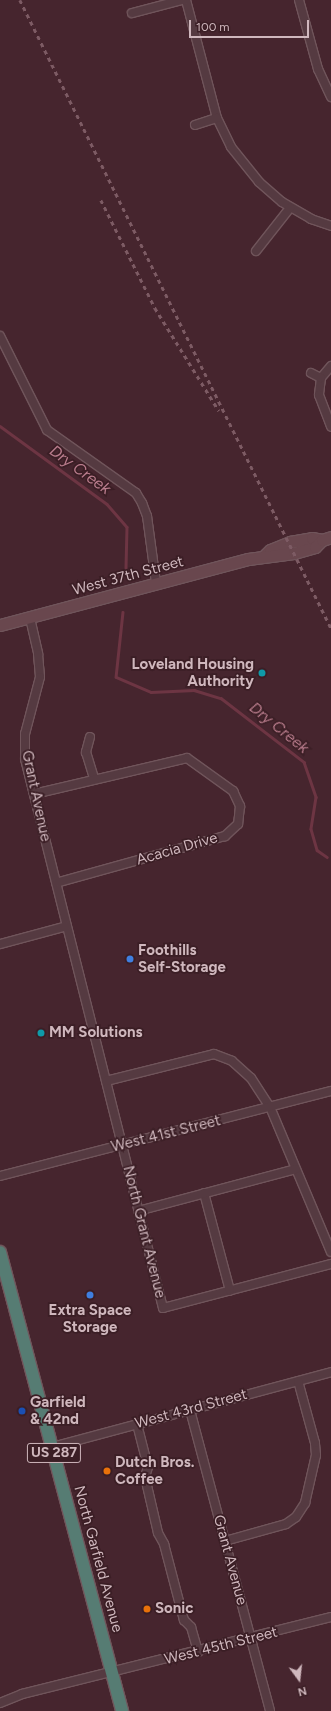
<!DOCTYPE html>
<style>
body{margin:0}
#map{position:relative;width:331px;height:1711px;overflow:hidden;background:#46252e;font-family:Figtree,sans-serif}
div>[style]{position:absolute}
.stream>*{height:2.5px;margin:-1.25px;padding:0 1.25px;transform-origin:1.25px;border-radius:1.25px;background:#6d3543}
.roads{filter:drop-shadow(1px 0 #70555b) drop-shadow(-1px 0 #70555b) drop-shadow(0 1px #70555b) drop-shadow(0 -1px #70555b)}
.street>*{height:8px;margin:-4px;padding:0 4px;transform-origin:4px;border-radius:4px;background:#553a41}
.secondary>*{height:11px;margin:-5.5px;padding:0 5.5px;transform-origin:5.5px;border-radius:5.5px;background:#69474e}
.highway>*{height:12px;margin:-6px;padding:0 6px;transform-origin:6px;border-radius:6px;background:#567c73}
.rail>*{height:2.5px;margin-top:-1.25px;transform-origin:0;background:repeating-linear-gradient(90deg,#7d5b64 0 4px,transparent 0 8px)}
.dots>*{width:11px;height:11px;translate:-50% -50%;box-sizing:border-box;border:2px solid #3b1e25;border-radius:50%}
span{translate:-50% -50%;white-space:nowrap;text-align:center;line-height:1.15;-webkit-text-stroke:3.5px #3b1e25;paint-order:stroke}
.shield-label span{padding:1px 3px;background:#3b1e25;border:1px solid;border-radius:3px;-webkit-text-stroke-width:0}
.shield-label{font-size:14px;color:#cfb7bd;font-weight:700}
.street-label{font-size:15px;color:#cfb7bd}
.poi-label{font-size:15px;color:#cfb7bd;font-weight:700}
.right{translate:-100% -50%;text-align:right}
.left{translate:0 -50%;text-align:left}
.water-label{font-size:16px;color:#b97c8c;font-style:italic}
.north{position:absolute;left:279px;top:1659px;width:40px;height:40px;-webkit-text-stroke:3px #3b1e25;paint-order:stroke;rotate:165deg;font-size:11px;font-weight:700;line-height:16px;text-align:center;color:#cfb7bd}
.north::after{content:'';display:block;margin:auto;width:14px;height:18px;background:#cfb7bd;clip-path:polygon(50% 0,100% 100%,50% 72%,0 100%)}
.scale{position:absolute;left:189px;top:20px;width:120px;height:18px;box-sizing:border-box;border:2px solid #cfb7bd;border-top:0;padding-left:5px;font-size:12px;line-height:14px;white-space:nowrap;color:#cfb7bd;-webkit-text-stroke:3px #3b1e25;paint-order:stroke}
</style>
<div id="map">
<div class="stream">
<i style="left:0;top:426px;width:132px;rotate:36.1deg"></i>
<i style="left:107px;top:504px;width:30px;rotate:49deg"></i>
<i style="left:127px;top:527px;width:42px;rotate:91.4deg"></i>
<i style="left:123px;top:612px;width:65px;rotate:96.1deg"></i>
<i style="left:116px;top:677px;width:38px;rotate:23deg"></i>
<i style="left:151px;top:692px;width:43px;rotate:-2.7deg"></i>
<i style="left:194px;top:690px;width:28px;rotate:17deg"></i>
<i style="left:221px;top:698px;width:105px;rotate:37.6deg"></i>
<i style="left:304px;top:762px;width:37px;rotate:71deg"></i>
<i style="left:316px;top:797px;width:32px;rotate:99deg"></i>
<i style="left:311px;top:829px;width:22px;rotate:74deg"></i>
<i style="left:317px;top:850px;width:12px;rotate:35deg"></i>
</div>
<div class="roads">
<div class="street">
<i style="left:186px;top:0;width:122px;rotate:75.3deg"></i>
<i style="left:217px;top:118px;width:32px;rotate:64deg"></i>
<i style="left:231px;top:147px;width:45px;rotate:51.3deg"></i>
<i style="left:259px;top:182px;width:30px;rotate:41deg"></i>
<i style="left:282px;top:202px;width:34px;rotate:30deg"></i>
<i style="left:311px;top:219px;width:21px;rotate:19deg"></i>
<i style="left:299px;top:0;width:72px;rotate:74.6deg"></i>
<i style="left:318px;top:69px;width:31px;rotate:65deg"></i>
<i style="left:132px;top:13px;width:52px;rotate:-14.6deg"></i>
<i style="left:195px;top:125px;width:23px;rotate:-18deg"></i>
<i style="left:256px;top:251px;width:55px;rotate:-51.7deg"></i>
<i style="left:0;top:336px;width:105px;rotate:63.4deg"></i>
<i style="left:47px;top:430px;width:109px;rotate:35.3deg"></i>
<i style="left:136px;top:493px;width:12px;rotate:59deg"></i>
<i style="left:142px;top:503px;width:14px;rotate:69deg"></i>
<i style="left:147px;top:516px;width:68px;rotate:82.3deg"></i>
<i style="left:331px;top:366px;width:16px;rotate:130deg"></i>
<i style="left:321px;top:378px;width:17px;rotate:97deg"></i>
<i style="left:319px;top:395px;width:34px;rotate:69deg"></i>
<i style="left:311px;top:373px;width:11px;rotate:27deg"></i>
<i style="left:30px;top:618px;width:37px;rotate:77deg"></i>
<i style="left:38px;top:654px;width:23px;rotate:85deg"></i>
<i style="left:40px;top:677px;width:59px;rotate:104.7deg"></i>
<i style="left:25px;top:734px;width:25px;rotate:90deg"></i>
<i style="left:25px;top:759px;width:566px;rotate:75.89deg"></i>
<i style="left:163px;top:1308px;width:174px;rotate:-14.7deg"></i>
<i style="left:90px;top:737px;width:16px;rotate:105deg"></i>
<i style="left:86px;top:752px;width:28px;rotate:73deg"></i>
<i style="left:34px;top:794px;width:157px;rotate:-13.2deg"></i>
<i style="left:187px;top:758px;width:57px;rotate:35.7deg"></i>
<i style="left:233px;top:791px;width:17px;rotate:65deg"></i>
<i style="left:240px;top:806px;width:18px;rotate:96deg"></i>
<i style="left:238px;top:824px;width:18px;rotate:137deg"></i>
<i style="left:225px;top:836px;width:175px;rotate:164.5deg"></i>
<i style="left:0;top:944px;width:69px;rotate:-15deg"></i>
<i style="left:106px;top:1081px;width:111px;rotate:-14deg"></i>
<i style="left:214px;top:1054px;width:19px;rotate:21deg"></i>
<i style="left:232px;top:1061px;width:25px;rotate:42deg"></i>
<i style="left:251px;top:1078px;width:35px;rotate:57deg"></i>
<i style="left:270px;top:1107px;width:157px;rotate:67.2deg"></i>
<i style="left:0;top:1176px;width:342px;rotate:-14.4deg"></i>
<i style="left:204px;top:1193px;width:101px;rotate:75.1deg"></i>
<i style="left:138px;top:1211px;width:163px;rotate:-14.9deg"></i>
<i style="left:190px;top:1410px;width:311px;rotate:75.1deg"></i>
<i style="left:137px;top:1424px;width:44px;rotate:75.7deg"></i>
<i style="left:148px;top:1467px;width:10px;rotate:107deg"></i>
<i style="left:145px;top:1477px;width:57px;rotate:76.9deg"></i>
<i style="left:158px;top:1533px;width:13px;rotate:61deg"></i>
<i style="left:164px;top:1544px;width:79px;rotate:75.3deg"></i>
<i style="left:184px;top:1620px;width:10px;rotate:45deg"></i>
<i style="left:191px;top:1627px;width:26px;rotate:74deg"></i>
<i style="left:52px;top:1447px;width:289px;rotate:-15deg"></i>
<i style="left:225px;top:1541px;width:63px;rotate:-15.6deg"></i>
<i style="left:286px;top:1524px;width:12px;rotate:-35deg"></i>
<i style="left:296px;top:1517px;width:17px;rotate:-57deg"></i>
<i style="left:305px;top:1503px;width:49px;rotate:-77.1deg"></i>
<i style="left:316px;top:1455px;width:12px;rotate:-95deg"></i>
<i style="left:315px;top:1443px;width:64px;rotate:-105.3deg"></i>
<i style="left:0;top:1703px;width:24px;rotate:-22deg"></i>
<i style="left:22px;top:1694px;width:318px;rotate:-14deg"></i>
</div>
<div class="secondary">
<i style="left:265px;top:555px;width:7px;rotate:-45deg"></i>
<i style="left:270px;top:550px;width:22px;rotate:-22deg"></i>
<i style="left:290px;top:542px;width:22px;rotate:-10deg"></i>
<i style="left:312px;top:538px;width:10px;rotate:11deg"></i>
<i style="left:0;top:625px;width:257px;rotate:-14.9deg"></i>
<i style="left:248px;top:559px;width:46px;rotate:-7.4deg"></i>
<i style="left:294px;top:553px;width:22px;rotate:-16deg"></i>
<i style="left:315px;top:547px;width:10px;rotate:-45deg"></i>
<i style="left:322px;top:540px;width:9px;rotate:-18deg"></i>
</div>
<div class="highway">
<i style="left:0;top:1252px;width:475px;rotate:75.1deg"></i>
</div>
</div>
<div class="rail">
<i style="left:20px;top:0;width:701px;rotate:63.65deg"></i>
<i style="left:101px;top:200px;width:121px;rotate:63.4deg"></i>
<i style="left:155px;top:308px;width:121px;rotate:58.1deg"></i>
</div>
<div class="dots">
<i style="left:262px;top:673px;background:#0f9aa8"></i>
<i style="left:130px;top:959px;background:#3f7fe0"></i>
<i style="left:41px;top:1033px;background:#0f9aa8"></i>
<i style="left:90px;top:1295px;background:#3f7fe0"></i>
<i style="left:22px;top:1411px;background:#1a4fb4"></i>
<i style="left:107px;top:1471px;background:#e8710a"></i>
<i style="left:147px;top:1609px;background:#e8710a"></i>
</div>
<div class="shield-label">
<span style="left:54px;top:1453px">US 287</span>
</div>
<div class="street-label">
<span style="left:128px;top:576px;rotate:-15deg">West 37th Street</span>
<span style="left:36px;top:796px;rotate:78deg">Grant Avenue</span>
<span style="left:177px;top:849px;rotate:-16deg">Acacia Drive</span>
<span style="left:166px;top:1134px;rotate:-14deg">West 41st Street</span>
<span style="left:144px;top:1232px;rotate:76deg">North Grant Avenue</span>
<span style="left:191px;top:1409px;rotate:-15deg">West 43rd Street</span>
<span style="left:98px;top:1559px;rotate:75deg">North Garfield Avenue</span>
<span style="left:230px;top:1560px;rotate:75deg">Grant Avenue</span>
<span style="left:221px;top:1646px;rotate:-14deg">West 45th Street</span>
</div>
<div class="poi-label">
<span class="right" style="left:254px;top:673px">Loveland Housing<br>Authority</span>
<span class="left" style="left:138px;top:959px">Foothills<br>Self-Storage</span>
<span class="left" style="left:49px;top:1033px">MM Solutions</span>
<span style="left:90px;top:1319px">Extra Space<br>Storage</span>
<span class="left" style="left:30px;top:1411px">Garfield<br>&amp; 42nd</span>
<span class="left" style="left:115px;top:1471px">Dutch Bros.<br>Coffee</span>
<span class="left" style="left:155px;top:1609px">Sonic</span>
</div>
<div class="water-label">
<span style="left:80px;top:470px;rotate:36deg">Dry Creek</span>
<span style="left:279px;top:728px;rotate:39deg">Dry Creek</span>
</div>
<div class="north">N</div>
<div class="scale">100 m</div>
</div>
